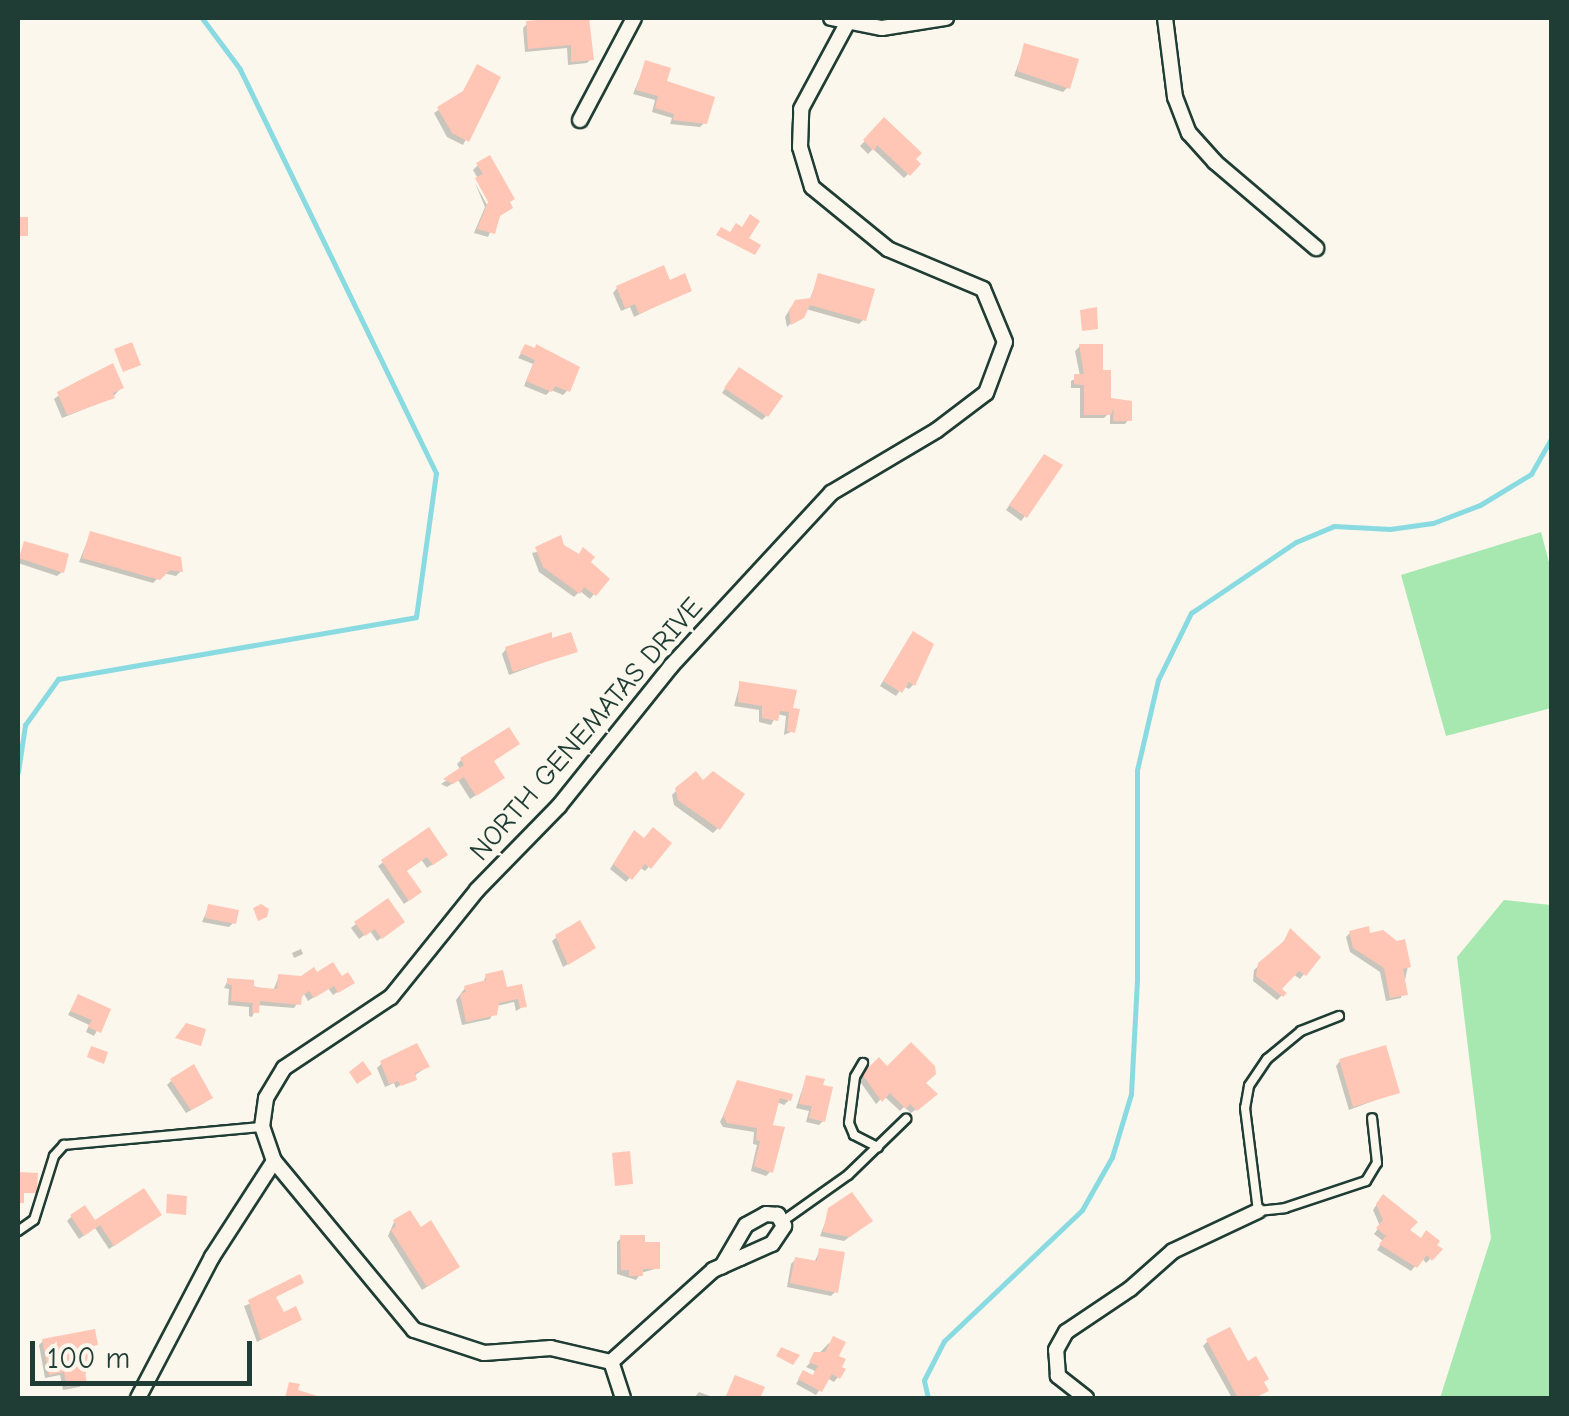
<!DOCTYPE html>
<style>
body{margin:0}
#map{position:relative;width:1569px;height:1416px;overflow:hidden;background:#fbf7ec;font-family:"Comic Neue",sans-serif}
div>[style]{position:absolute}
.green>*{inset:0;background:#a7e8b1}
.shadow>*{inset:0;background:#0003}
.stream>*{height:5px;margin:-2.5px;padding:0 2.5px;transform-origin:2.5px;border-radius:2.5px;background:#89dbe1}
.building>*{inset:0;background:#ffc6b5}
.roads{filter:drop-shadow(2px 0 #1f3d34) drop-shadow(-2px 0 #1f3d34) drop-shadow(0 2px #1f3d34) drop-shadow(0 -2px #1f3d34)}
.lane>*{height:8px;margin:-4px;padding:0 4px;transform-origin:4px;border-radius:4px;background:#fbf7ec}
.street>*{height:14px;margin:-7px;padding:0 7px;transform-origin:7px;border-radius:7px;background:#fbf7ec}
span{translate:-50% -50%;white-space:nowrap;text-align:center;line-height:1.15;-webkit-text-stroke:10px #fbf7ec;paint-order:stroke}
.street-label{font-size:28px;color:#1f3d34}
.frame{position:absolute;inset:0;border:20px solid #1f3d34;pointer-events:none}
.scale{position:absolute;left:30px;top:1341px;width:222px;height:45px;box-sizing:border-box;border:5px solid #1f3d34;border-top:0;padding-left:12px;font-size:30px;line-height:35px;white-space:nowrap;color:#1f3d34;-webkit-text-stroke:8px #fbf7ec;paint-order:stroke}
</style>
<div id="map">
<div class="green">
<i style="clip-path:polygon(1541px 532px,1552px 574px,1551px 708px,1446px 736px,1401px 575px)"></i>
<i style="clip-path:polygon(1504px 900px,1551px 905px,1551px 1398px,1440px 1398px,1491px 1238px,1457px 957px)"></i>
</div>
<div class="shadow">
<i style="clip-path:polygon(587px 20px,591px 59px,587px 63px,568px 65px,567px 48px,525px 52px,523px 28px,527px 24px)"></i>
<i style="clip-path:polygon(1025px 46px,1067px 88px,1063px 92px,1014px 76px)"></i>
<i style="clip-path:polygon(646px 63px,705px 122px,700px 127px,670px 124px,672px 118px,652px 112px,655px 100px,633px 94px)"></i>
<i style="clip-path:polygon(474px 72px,498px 78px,463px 145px,447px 137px,434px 113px,461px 95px)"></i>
<i style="clip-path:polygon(884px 121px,918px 164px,904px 178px,873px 149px,868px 154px,860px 146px)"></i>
<i style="clip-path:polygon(478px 165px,510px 208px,497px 217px,488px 237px,474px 233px,485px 207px,475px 183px,492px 214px,497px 211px,473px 170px)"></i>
<i style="clip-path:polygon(819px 276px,864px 319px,859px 324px,806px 309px,787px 327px,785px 317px,791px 307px,809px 301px)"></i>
<i style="clip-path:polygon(617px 288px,689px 290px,634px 317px,630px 307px,621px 311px,613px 293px)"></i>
<i style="clip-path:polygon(1080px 346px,1101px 372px,1109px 400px,1129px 419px,1125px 424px,1110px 424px,1110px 412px,1104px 418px,1080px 418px,1080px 388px,1071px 388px,1071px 381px,1080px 376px,1075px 351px)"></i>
<i style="clip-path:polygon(525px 347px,567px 391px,563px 395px,551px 390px,546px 395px,524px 386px,533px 364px,518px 358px)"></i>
<i style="clip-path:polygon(111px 366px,121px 388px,112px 398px,62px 418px,54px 399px,78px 381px)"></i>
<i style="clip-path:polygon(735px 374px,766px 416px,762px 420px,722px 393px)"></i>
<i style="clip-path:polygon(1040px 462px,1025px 516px,1021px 521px,1006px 510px)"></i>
<i style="clip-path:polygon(90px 534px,178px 559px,180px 572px,176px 576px,163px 573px,153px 583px,79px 562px)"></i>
<i style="clip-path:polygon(25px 544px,62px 572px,57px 576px,18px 563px)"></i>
<i style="clip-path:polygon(562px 546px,606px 579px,590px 599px,580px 591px,574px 597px,539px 572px,532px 553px)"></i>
<i style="clip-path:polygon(909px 638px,913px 685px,909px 689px,903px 686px,896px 696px,880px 686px)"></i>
<i style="clip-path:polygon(549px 641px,575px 651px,509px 675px,502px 654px,506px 649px)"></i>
<i style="clip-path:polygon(740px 684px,790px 710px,793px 731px,784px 735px,786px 716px,777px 714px,771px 725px,759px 722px,759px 710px,734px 706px)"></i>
<i style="clip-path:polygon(461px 760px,497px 782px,470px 799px,458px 780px,447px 787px,441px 784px,461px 771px,457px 764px)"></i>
<i style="clip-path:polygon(677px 790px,718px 828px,713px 833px,674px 805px,672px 795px)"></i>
<i style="clip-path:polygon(428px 830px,441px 859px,427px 868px,421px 859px,405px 871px,415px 896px,404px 904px,378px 866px)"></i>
<i style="clip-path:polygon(630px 838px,669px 844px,645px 871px,639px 867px,626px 882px,610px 869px)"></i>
<i style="clip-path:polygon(209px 906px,234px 922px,229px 927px,202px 922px)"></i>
<i style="clip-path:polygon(356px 924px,398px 926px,377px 941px,370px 931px,359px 939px,351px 928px)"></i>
<i style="clip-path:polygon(1290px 931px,1304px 974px,1300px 979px,1293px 974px,1279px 989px,1284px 993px,1277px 1000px,1253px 981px,1254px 970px,1280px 947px)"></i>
<i style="clip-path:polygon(1350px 933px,1369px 936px,1408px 966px,1401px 998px,1386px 1001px,1380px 972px,1350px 952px,1346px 937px)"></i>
<i style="clip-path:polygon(557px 937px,589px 952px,563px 967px,552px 941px)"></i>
<i style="clip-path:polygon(301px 949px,303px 954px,294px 958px,292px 953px)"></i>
<i style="clip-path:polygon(279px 976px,347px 986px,333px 995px,328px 988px,308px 1001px,304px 994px,294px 1008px,257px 1005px,252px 1017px,249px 1016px,249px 1007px,228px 1005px,229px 989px,224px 988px,228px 980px,273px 991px)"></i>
<i style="clip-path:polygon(486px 976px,505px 990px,520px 987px,524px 1006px,516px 1011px,514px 1002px,496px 1006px,490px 1019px,462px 1025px,456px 1000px,465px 988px,482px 984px)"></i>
<i style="clip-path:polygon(78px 997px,108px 1010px,94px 1036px,86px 1032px,89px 1025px,68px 1015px)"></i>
<i style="clip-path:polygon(879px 1060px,887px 1069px,922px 1083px,930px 1099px,911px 1113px,904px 1107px,900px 1111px,884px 1096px,876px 1104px,859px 1080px)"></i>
<i style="clip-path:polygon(1340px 1061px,1397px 1092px,1349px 1110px,1336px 1066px)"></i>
<i style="clip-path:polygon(382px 1063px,427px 1067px,396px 1088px,394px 1083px,385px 1087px,377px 1068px)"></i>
<i style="clip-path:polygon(806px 1078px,820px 1087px,823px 1121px,819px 1125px,806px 1122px,809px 1111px,796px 1108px)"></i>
<i style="clip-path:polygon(171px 1081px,206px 1102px,186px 1113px,167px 1085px)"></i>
<i style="clip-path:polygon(738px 1083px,789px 1100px,784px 1105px,777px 1102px,770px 1127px,770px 1172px,766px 1176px,751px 1171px,757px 1145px,753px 1144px,754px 1132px,723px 1127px,720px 1122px)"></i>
<i style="clip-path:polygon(1379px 1201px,1406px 1230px,1440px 1249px,1426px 1263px,1422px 1258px,1411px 1271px,1377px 1250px,1383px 1241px,1374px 1234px,1380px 1226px,1373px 1210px)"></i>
<i style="clip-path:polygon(830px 1210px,865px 1225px,844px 1241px,820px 1236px)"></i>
<i style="clip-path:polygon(71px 1217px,94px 1223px,154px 1219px,109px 1249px,95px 1228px,79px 1239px,67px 1221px)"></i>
<i style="clip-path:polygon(394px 1222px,453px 1271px,422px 1290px,388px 1236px)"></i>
<i style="clip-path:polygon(621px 1238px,658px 1268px,641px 1273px,636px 1280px,617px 1274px,617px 1242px)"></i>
<i style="clip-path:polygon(820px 1250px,835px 1292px,831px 1296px,787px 1287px,791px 1264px,795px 1260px,814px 1263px)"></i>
<i style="clip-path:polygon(301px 1283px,274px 1298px,283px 1315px,299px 1319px,257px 1342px,244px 1306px)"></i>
<i style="clip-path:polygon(43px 1341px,95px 1344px,86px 1350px,89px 1365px,80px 1387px,63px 1390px,60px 1375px,45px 1378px,39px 1345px)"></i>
<i style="clip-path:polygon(1208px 1341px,1247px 1364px,1266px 1390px,1254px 1398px,1232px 1398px,1203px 1346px)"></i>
<i style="clip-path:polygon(829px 1343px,838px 1377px,834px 1382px,827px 1378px,816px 1395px,796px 1384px,800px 1377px,812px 1377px,815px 1371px,806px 1367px)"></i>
<i style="clip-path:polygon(699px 1392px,715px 1398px,694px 1398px)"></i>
</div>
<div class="stream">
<i style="left:18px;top:772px;width:48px;rotate:-81.5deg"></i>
<i style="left:25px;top:725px;width:57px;rotate:-54.3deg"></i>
<i style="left:58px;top:679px;width:363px;rotate:-9.8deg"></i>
<i style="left:416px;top:617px;width:145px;rotate:-82.1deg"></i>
<i style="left:436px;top:473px;width:449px;rotate:-115.9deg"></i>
<i style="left:240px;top:69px;width:64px;rotate:-126.7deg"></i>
<i style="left:928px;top:1398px;width:18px;rotate:-103deg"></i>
<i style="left:924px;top:1380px;width:44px;rotate:-62.9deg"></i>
<i style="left:944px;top:1341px;width:190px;rotate:-43.5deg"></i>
<i style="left:1082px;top:1210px;width:61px;rotate:-60.5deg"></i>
<i style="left:1112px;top:1157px;width:66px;rotate:-73.2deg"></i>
<i style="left:1131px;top:1094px;width:114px;rotate:-87deg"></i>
<i style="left:1137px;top:980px;width:210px;rotate:-90deg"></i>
<i style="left:1137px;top:770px;width:92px;rotate:-76.9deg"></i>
<i style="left:1158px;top:680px;width:75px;rotate:-63.8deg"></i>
<i style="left:1191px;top:613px;width:127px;rotate:-34.1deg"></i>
<i style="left:1296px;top:542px;width:41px;rotate:-22.8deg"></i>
<i style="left:1334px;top:526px;width:56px;rotate:3.1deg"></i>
<i style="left:1390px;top:529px;width:43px;rotate:-7.9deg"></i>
<i style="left:1433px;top:523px;width:50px;rotate:-21deg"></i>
<i style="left:1480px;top:505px;width:60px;rotate:-31.3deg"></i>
<i style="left:1531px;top:474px;width:43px;rotate:-60.4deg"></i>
</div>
<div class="building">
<i style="clip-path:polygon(560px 18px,589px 18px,594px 60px,571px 62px,571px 45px,528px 49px,526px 21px)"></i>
<i style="clip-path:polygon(1024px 43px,1079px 59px,1070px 89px,1017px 71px)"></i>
<i style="clip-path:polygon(645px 60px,671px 68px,667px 81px,715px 97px,707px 124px,673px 120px,674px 114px,655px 108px,658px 96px,636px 90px)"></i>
<i style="clip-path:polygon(477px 64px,501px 77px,469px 142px,452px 133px,437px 107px,463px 91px)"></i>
<i style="clip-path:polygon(884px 117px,922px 153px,916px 159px,921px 164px,910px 176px,877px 145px,874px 151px,863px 140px)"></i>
<i style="clip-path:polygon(490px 155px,515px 199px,510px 202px,513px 208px,500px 216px,495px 234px,477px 229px,488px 202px,475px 178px,483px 174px,476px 163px)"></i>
<i style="clip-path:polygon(750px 214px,760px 221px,749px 238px,761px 245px,755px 255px,716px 235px,721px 227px,730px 232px,736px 223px,742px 227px)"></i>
<i style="clip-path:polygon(18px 217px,28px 217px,28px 236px,18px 236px)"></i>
<i style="clip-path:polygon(664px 265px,670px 280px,685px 273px,692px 291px,639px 314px,635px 304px,625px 308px,616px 286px)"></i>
<i style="clip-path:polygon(818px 273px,875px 289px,866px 321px,810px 305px,804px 318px,791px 325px,789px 311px,795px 300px,811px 298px)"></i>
<i style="clip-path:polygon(1097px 307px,1098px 329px,1082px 331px,1080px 310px)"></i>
<i style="clip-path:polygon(132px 342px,141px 365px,123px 372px,114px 349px)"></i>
<i style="clip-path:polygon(525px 344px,535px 348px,536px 344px,580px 367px,570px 392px,555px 386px,552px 392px,526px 381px,535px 360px,520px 353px)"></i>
<i style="clip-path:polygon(1079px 344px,1103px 344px,1103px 370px,1111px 370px,1111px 398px,1132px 401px,1132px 421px,1113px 421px,1114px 408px,1111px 415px,1084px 415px,1084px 385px,1074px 384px,1074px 374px,1084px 374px)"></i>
<i style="clip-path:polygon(113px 363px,124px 388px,113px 393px,115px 398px,67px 415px,57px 392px)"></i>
<i style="clip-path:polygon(739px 367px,783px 396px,768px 417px,724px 388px)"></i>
<i style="clip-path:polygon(1044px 454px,1063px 465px,1027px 518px,1009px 505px)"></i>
<i style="clip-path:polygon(90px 531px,181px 557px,183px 572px,170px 570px,160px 580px,82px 558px)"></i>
<i style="clip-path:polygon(561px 535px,564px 545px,579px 554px,583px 547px,595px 557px,591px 562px,610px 579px,596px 596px,584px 587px,580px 594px,543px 567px,535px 547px)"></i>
<i style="clip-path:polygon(24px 541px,69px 554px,64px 573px,19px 558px)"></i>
<i style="clip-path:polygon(913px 631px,934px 644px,915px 686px,909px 682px,902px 693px,883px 681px)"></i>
<i style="clip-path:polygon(552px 632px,552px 638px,571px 632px,578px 652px,513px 672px,505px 647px)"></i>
<i style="clip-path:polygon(739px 681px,797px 690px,793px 708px,800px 709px,795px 733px,787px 731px,789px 712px,780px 711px,778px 721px,762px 718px,762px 706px,738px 702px)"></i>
<i style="clip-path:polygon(509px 727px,520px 744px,494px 761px,505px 778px,476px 796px,464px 777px,453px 784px,443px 779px,464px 765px,460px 758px)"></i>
<i style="clip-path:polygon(696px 771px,703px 780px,713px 771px,745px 794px,720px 830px,678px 800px,675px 788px)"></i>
<i style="clip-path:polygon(429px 827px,448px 855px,433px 865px,427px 857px,407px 871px,422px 892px,409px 901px,381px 860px)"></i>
<i style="clip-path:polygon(653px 827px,672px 843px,651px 869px,645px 864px,632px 880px,613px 864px,634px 830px,644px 838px)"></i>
<i style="clip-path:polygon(388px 898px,405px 922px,382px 939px,375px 929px,365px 936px,354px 922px)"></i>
<i style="clip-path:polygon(208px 904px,239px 910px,236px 924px,205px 918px)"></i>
<i style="clip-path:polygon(261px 904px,269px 909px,267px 917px,258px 921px,253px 908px)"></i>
<i style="clip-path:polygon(580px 920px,596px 948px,568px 965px,555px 935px)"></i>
<i style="clip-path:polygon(1369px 926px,1370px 933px,1383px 930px,1397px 941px,1405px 939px,1411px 967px,1403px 969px,1408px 995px,1390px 998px,1384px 968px,1353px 948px,1349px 931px)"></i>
<i style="clip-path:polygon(1290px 928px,1321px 957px,1306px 976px,1299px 971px,1282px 989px,1287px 993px,1283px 997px,1256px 976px,1258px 963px,1284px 941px)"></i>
<i style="clip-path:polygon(333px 962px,342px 976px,348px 972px,355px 983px,338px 993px,334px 986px,314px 998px,309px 991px,302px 996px,301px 1005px,260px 1001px,259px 1013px,252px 1013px,253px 1003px,231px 1001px,232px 985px,227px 984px,227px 978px,254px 980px,254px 987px,277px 989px,278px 974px,301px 976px,314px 967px,317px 972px)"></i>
<i style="clip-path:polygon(503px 970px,507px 987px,522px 984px,527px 1007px,520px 1008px,518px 999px,499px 1003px,497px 1015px,466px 1022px,460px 994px,466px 992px,464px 986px,486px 980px,485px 974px)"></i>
<i style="clip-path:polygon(78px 994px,111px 1009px,101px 1033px,88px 1027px,92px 1020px,70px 1011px)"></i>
<i style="clip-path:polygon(186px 1023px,206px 1029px,201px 1046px,175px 1038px)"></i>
<i style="clip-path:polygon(911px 1042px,935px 1066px,936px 1074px,926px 1083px,938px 1094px,917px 1111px,910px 1104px,906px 1109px,890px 1093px,882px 1102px,862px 1074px,879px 1057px,887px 1066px)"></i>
<i style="clip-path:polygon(417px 1043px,430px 1067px,415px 1073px,417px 1080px,401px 1086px,398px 1081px,389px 1084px,380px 1061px)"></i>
<i style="clip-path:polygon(1386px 1045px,1400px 1093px,1353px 1107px,1339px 1059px)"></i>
<i style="clip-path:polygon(91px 1046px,108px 1052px,104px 1064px,87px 1057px)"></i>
<i style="clip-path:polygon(363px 1061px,372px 1074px,357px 1084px,349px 1072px)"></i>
<i style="clip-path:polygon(194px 1064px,213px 1098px,191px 1110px,170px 1079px)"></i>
<i style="clip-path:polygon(806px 1075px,825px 1079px,823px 1085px,833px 1087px,825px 1122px,809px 1118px,812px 1106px,799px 1104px)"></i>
<i style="clip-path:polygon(737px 1080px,793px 1094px,791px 1101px,780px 1098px,773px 1125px,785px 1127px,773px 1173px,754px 1166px,760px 1141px,756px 1140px,757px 1128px,727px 1123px,723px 1116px)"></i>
<i style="clip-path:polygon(630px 1151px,633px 1184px,615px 1186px,612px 1153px)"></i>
<i style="clip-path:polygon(18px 1172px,38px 1173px,37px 1193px,24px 1193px,24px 1203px,18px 1203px)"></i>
<i style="clip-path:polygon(144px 1188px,162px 1215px,114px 1246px,100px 1225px,84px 1236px,70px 1215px,85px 1205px,95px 1220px)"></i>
<i style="clip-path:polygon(852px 1192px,873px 1221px,850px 1237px,823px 1232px,828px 1208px)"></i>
<i style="clip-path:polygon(167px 1194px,187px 1196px,186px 1215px,166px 1213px)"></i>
<i style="clip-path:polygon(1383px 1194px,1418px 1222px,1410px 1230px,1421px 1238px,1426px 1230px,1440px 1241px,1437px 1245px,1443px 1249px,1432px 1261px,1427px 1255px,1417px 1268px,1379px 1244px,1386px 1236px,1376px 1228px,1383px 1220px,1376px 1204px)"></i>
<i style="clip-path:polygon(410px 1210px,421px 1227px,431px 1220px,460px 1267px,427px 1287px,391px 1230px,396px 1226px,393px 1220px)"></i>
<i style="clip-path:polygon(620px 1235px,645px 1235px,645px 1242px,660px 1242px,660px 1269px,643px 1269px,643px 1276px,629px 1276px,629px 1270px,621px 1270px)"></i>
<i style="clip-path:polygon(819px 1248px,845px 1252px,838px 1293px,790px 1283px,795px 1257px,817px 1261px)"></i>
<i style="clip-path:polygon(300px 1274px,304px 1283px,276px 1297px,284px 1312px,296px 1306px,302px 1320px,261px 1340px,248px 1300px)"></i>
<i style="clip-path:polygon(1230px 1327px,1248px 1361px,1256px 1356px,1269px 1379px,1264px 1382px,1269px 1391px,1254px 1398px,1238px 1398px,1206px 1339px)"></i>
<i style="clip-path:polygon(95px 1329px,98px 1345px,88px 1347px,91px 1366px,84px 1367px,87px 1383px,67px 1387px,64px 1372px,49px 1375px,42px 1339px)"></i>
<i style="clip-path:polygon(833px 1336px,846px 1342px,839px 1356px,846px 1359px,842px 1367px,846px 1369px,840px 1379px,832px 1374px,822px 1392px,798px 1379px,803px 1370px,813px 1375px,818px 1366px,809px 1362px,814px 1352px,825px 1352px)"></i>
<i style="clip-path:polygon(781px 1347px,800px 1355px,793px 1365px,776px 1356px)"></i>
<i style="clip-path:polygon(735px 1375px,765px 1387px,760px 1398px,725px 1398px)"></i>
<i style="clip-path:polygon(289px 1382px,300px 1384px,298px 1390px,324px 1398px,285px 1398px)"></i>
</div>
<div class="roads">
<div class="lane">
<i style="left:1339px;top:1016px;width:41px;rotate:158.5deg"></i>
<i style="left:1301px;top:1031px;width:44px;rotate:140.5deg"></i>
<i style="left:1267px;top:1059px;width:32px;rotate:124deg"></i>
<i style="left:1249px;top:1086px;width:22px;rotate:100deg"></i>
<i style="left:1245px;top:1108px;width:104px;rotate:82.8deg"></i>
<i style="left:1258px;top:1211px;width:27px;rotate:-6deg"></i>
<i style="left:1285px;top:1208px;width:85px;rotate:-18.4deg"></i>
<i style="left:1366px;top:1181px;width:21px;rotate:-59deg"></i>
<i style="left:1377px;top:1163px;width:45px;rotate:-96.3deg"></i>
<i style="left:863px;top:1063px;width:16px;rotate:120deg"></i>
<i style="left:855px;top:1077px;width:46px;rotate:97.4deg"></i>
<i style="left:849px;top:1123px;width:13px;rotate:67deg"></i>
<i style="left:854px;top:1135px;width:27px;rotate:27deg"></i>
<i style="left:783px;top:1221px;width:80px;rotate:-35.3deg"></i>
<i style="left:848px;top:1175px;width:81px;rotate:-44deg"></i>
<i style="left:18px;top:1231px;width:19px;rotate:-35deg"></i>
<i style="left:34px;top:1220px;width:67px;rotate:-72.6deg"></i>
<i style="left:54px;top:1156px;width:15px;rotate:-48deg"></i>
<i style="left:64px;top:1145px;width:199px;rotate:-5.2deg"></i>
</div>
<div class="street">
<i style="left:831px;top:18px;width:52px;rotate:11.1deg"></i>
<i style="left:882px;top:28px;width:65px;rotate:-8.9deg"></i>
<i style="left:1165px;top:18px;width:80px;rotate:82.8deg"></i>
<i style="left:1175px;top:97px;width:39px;rotate:69deg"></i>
<i style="left:1189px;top:133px;width:39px;rotate:48deg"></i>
<i style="left:1215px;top:162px;width:133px;rotate:40.4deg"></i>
<i style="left:580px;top:120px;width:115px;rotate:-62.1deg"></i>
<i style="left:611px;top:1362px;width:137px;rotate:-42deg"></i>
<i style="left:713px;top:1270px;width:30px;rotate:-24deg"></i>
<i style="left:740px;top:1258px;width:35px;rotate:-24deg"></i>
<i style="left:772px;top:1244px;width:22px;rotate:-56deg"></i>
<i style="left:784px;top:1226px;width:13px;rotate:-119deg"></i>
<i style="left:778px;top:1215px;width:12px;rotate:-175deg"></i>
<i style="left:766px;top:1214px;width:23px;rotate:151deg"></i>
<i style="left:746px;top:1225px;width:48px;rotate:120.3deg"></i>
<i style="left:138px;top:1398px;width:159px;rotate:-62.3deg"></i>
<i style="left:212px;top:1257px;width:114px;rotate:-57.1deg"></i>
<i style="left:623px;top:1398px;width:38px;rotate:-108deg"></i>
<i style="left:611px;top:1362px;width:62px;rotate:-166.9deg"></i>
<i style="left:551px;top:1348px;width:67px;rotate:175.7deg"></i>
<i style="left:484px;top:1353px;width:74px;rotate:-161.8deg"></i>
<i style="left:414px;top:1330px;width:219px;rotate:-129.6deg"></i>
<i style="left:274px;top:1161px;width:36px;rotate:-109deg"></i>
<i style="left:262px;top:1127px;width:29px;rotate:-82deg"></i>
<i style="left:266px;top:1098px;width:35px;rotate:-59deg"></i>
<i style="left:284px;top:1068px;width:128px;rotate:-33.6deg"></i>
<i style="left:391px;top:997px;width:137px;rotate:-51.2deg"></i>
<i style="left:477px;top:890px;width:117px;rotate:-45.7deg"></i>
<i style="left:559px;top:806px;width:179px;rotate:-51.3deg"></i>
<i style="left:671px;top:666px;width:236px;rotate:-47.2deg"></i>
<i style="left:831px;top:493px;width:123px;rotate:-30.7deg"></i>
<i style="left:937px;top:430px;width:61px;rotate:-37.1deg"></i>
<i style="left:986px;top:393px;width:54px;rotate:-69.6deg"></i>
<i style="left:1005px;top:342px;width:57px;rotate:-112.5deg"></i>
<i style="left:983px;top:289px;width:103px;rotate:-157.2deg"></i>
<i style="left:888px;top:249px;width:98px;rotate:-140.8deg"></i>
<i style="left:812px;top:187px;width:42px;rotate:-106.7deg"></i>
<i style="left:800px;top:147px;width:38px;rotate:-88deg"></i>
<i style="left:801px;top:109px;width:103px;rotate:-61.7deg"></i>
<i style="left:1086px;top:1398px;width:36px;rotate:-142deg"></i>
<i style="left:1058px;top:1376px;width:26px;rotate:-94deg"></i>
<i style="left:1056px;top:1350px;width:21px;rotate:-61deg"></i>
<i style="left:1066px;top:1332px;width:77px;rotate:-33.9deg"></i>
<i style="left:1130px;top:1289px;width:57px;rotate:-41.5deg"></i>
<i style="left:1173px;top:1251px;width:94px;rotate:-25.2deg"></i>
</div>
</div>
<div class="street-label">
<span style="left:586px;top:729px;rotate:-49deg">NORTH GENEMATAS DRIVE</span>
</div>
<div class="frame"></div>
<div class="scale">100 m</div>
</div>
